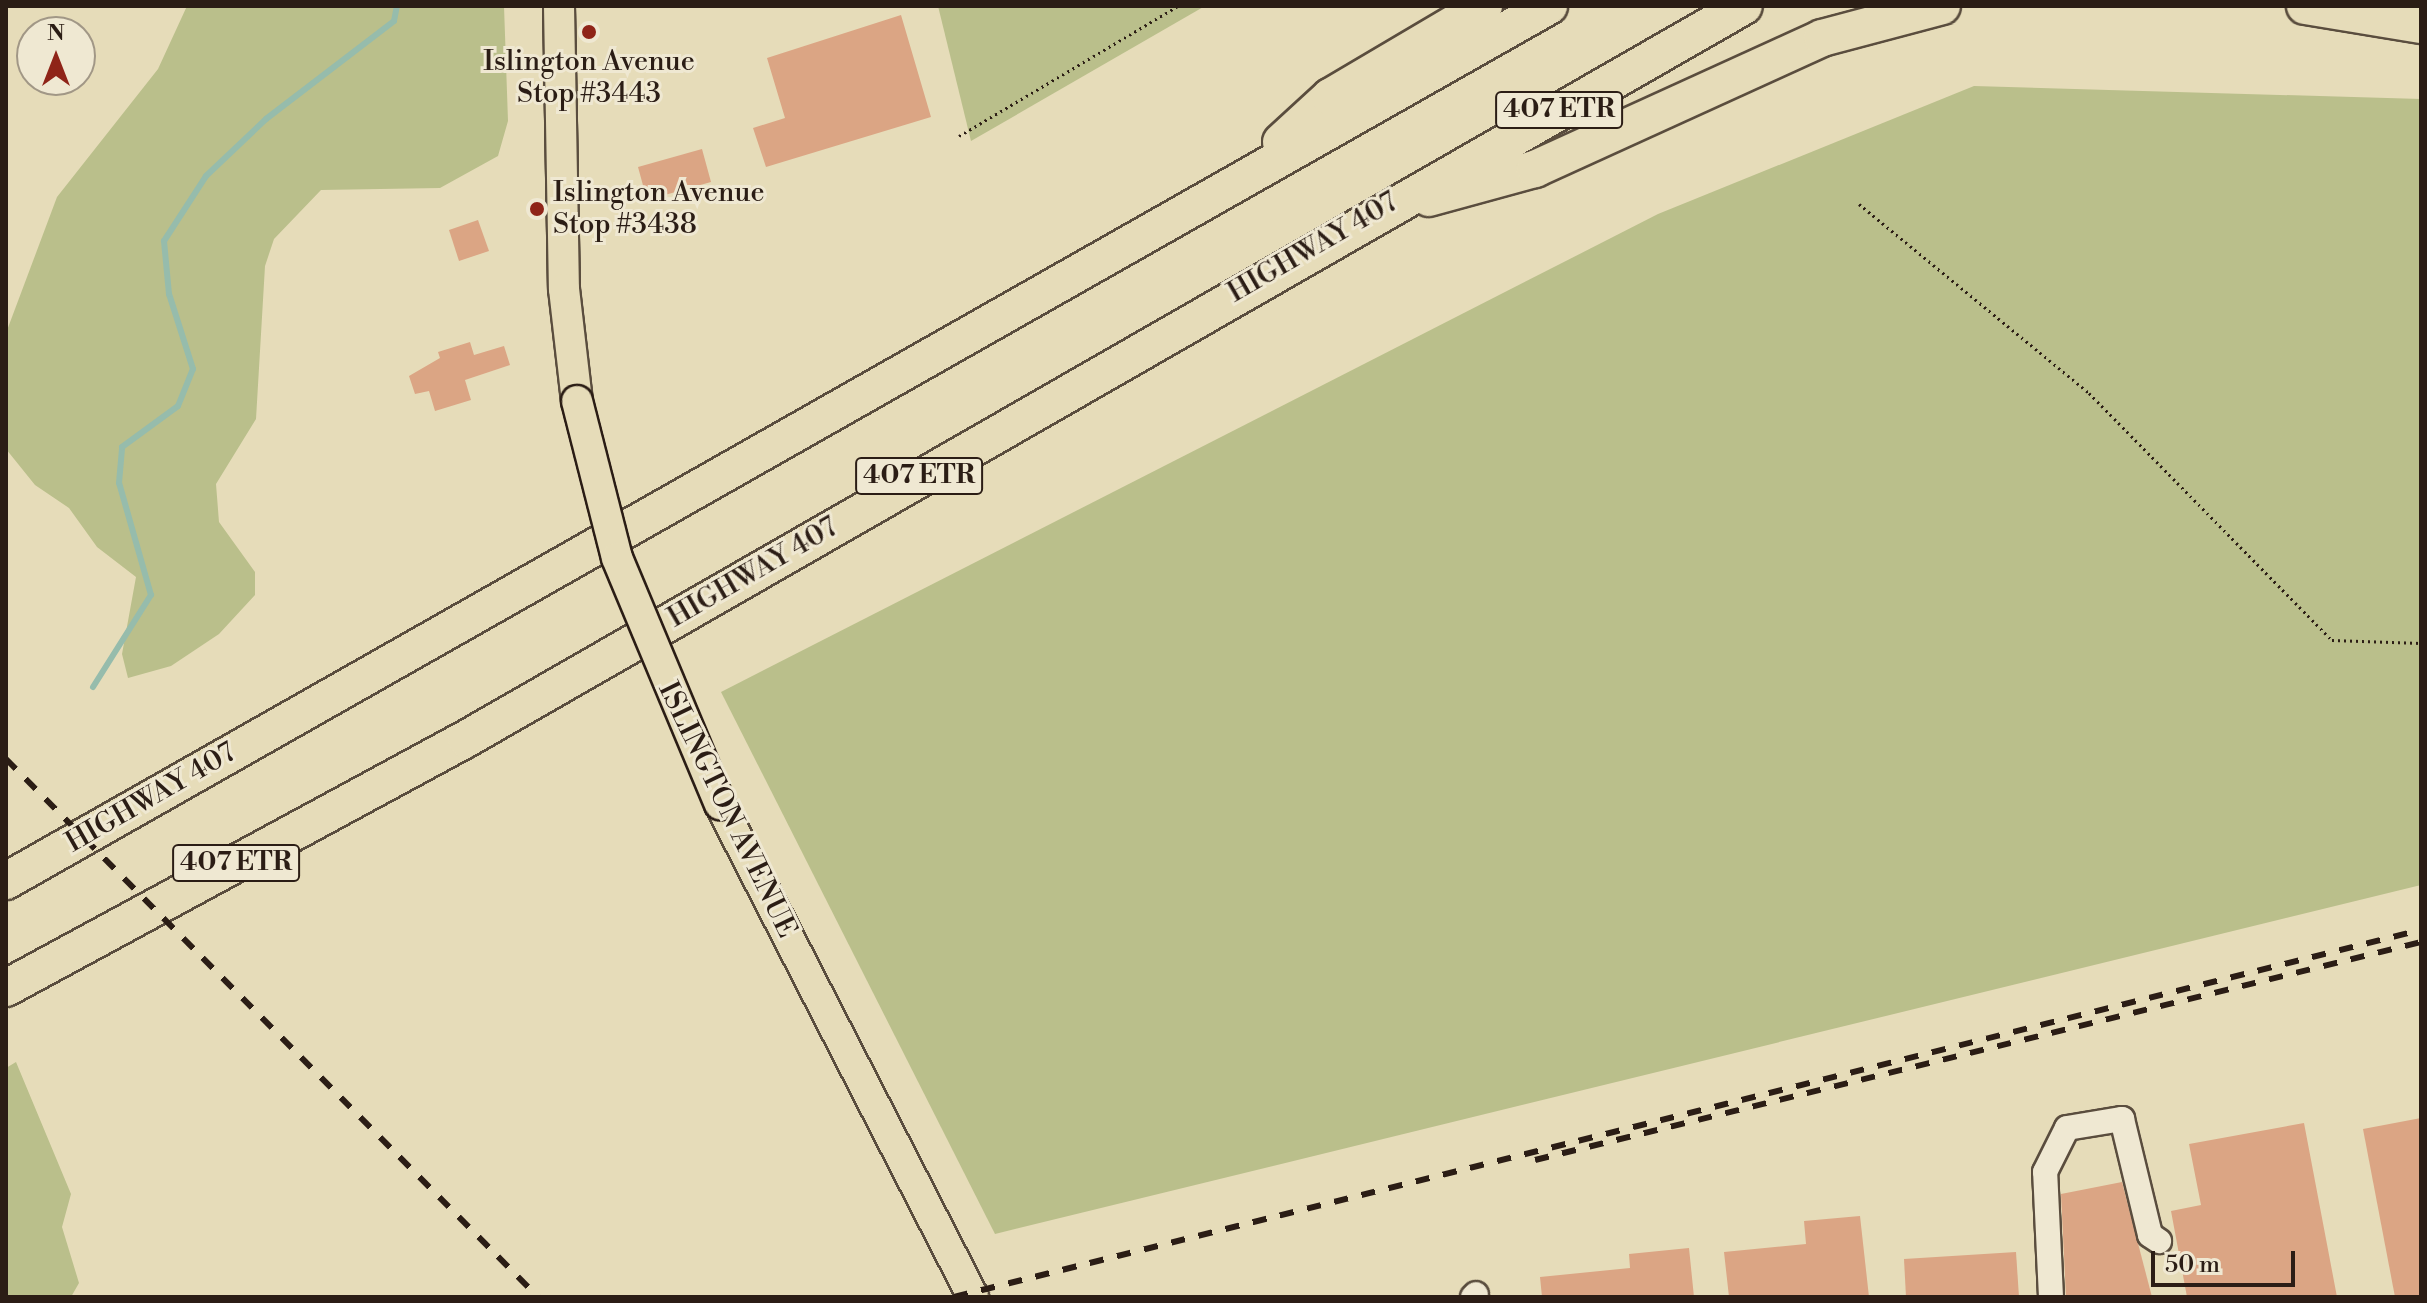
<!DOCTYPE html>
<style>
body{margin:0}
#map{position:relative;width:2427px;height:1303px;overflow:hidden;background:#e6dcb9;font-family:"Libre Bodoni",serif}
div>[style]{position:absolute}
.green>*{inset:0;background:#babf8b}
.stream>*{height:6px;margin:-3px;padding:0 3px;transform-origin:3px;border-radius:3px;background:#96bcac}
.building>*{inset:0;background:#dba584}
.path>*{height:3px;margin-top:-1.5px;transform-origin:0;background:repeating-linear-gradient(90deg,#2b1d15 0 2px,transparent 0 6px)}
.roads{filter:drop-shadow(2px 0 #5a4d3e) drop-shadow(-2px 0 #5a4d3e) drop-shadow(0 2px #5a4d3e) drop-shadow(0 -2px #5a4d3e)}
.minor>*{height:24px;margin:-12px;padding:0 12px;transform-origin:12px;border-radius:12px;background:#efe8d2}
.major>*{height:30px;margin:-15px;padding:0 15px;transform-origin:15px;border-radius:15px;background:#e6dcb9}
.highway>*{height:36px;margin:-18px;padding:0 18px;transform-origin:18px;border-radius:18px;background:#e6dcb9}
.rail>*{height:6px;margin-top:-3px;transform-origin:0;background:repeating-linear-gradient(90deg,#2b1d15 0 14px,transparent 0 28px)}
.bridges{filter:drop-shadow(2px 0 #2b1d15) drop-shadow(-2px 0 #2b1d15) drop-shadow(0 2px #2b1d15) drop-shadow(0 -2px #2b1d15)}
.major-bridge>*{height:30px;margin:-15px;padding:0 15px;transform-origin:15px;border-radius:15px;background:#e6dcb9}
.dots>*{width:22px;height:22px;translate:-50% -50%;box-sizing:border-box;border:4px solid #efe8d2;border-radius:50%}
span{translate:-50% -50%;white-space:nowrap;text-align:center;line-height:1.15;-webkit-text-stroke:6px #efe8d2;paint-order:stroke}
.shield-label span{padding:2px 6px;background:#efe8d2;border:2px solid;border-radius:6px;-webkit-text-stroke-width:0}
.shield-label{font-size:26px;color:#2b1d15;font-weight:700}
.poi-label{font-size:28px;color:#2b1d15}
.left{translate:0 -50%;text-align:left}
.street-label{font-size:28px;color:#2b1d15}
.frame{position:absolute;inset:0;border:8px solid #2b1d15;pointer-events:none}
.north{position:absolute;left:16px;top:16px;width:80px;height:80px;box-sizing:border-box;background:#efe8d2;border:2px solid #a19786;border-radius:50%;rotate:0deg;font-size:22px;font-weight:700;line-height:32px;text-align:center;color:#2b1d15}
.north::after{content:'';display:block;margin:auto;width:28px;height:36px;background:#8f2418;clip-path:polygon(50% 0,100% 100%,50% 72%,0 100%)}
.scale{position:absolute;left:2151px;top:1251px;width:144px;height:36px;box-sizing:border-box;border:4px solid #2b1d15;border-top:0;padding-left:10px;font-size:24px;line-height:28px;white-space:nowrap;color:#2b1d15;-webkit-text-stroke:6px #efe8d2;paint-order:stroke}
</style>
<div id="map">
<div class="green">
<i style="clip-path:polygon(187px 6px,504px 6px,508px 121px,498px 156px,440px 188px,321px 190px,274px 239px,265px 266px,256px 419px,216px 484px,219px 522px,255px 572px,255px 595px,219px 634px,171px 666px,128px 678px,122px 654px,136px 577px,97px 547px,69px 508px,35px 485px,6px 449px,6px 333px,57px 197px,158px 69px)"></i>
<i style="clip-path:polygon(938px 6px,1205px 6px,971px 141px)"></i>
<i style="clip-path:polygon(1974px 86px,2421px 99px,2421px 885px,995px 1234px,721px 692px,1658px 214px)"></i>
<i style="clip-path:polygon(16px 1062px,71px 1194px,62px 1227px,79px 1283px,71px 1297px,6px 1297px,6px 1068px)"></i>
</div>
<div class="stream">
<i style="left:93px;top:687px;width:109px;rotate:-57.8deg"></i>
<i style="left:151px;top:595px;width:116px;rotate:-105.9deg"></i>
<i style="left:119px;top:483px;width:36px;rotate:-85deg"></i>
<i style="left:122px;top:447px;width:69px;rotate:-36.2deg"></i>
<i style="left:178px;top:406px;width:40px;rotate:-68deg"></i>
<i style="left:193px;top:369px;width:79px;rotate:-107.7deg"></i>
<i style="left:169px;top:294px;width:53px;rotate:-95.4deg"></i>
<i style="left:164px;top:241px;width:77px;rotate:-57.1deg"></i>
<i style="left:206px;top:176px;width:83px;rotate:-43.5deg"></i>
<i style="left:266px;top:119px;width:161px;rotate:-37.4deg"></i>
<i style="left:394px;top:21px;width:15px;rotate:-79deg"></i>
</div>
<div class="building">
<i style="clip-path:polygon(901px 15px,931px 117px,766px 167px,753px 128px,785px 118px,767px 58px)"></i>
<i style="clip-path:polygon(702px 149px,711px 182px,647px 200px,638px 167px)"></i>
<i style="clip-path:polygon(478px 220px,489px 251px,459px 261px,449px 230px)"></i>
<i style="clip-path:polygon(470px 342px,474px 355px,504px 346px,510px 365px,465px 380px,471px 400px,435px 411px,429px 391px,415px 394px,409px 376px,440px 358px,438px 352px)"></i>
<i style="clip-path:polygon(2421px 1118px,2421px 1297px,2395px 1297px,2363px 1129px)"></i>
<i style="clip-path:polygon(2304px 1123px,2337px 1297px,2187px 1297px,2171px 1211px,2201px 1205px,2189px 1144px)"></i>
<i style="clip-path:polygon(2122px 1182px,2152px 1297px,2066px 1297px,2061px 1194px)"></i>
<i style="clip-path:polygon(1860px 1216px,1869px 1297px,1729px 1297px,1724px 1252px,1806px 1244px,1804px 1221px)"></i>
<i style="clip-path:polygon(1689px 1248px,1694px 1297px,1542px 1297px,1540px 1277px,1630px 1268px,1629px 1254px)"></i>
<i style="clip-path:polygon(2016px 1252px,2019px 1297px,1906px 1297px,1904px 1259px)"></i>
</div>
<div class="path">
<i style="left:959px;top:136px;width:255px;rotate:-30.7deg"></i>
<i style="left:1859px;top:204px;width:298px;rotate:39.4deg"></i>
<i style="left:2089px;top:393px;width:346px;rotate:45.5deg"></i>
<i style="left:2332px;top:640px;width:89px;rotate:1.9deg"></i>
</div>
<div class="roads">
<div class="minor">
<i style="left:1473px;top:1297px;width:4px;rotate:-45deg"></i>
<i style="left:2051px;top:1297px;width:125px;rotate:-92.7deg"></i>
<i style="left:2045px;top:1172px;width:49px;rotate:-63.4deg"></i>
<i style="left:2067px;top:1128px;width:56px;rotate:-9.3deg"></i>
<i style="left:2122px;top:1119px;width:119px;rotate:76.4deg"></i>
<i style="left:2150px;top:1235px;width:11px;rotate:34deg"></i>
</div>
<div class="major">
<i style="left:559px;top:6px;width:283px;rotate:89deg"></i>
<i style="left:564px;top:289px;width:113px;rotate:83.4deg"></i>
<i style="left:720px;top:804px;width:554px;rotate:62.83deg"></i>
</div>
<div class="highway">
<i style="left:2305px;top:6px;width:118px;rotate:9.3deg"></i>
<i style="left:1281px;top:142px;width:67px;rotate:-42.6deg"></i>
<i style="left:1330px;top:97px;width:179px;rotate:-30.6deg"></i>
<i style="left:1429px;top:198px;width:110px;rotate:-15.3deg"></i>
<i style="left:1535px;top:169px;width:315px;rotate:-24.5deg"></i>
<i style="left:1822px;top:38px;width:124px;rotate:-14.9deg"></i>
<i style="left:6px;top:881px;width:1774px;rotate:-29.56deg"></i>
<i style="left:6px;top:988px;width:523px;rotate:-28.43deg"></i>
<i style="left:466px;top:739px;width:1473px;rotate:-29.84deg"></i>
</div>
</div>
<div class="rail">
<i style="left:6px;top:759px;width:757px;rotate:45.32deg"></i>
<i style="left:1535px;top:1160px;width:912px;rotate:-13.82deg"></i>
<i style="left:954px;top:1297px;width:1512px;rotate:-14.05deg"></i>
</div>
<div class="bridges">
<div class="major-bridge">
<i style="left:577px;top:401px;width:162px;rotate:75.7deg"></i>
<i style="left:617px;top:558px;width:267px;rotate:67.3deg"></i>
</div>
</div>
<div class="dots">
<i style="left:589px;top:32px;background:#8f2418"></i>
<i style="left:537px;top:209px;background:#8f2418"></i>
</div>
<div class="shield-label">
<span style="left:1559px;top:110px">407 ETR</span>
<span style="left:919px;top:476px">407 ETR</span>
<span style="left:236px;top:863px">407 ETR</span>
</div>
<div class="poi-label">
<span style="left:589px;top:78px">Islington Avenue<br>Stop #3443</span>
<span class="left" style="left:553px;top:209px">Islington Avenue<br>Stop #3438</span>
</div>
<div class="street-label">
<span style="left:1313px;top:248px;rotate:-30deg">HIGHWAY 407</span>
<span style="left:753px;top:573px;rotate:-30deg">HIGHWAY 407</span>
<span style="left:151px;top:798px;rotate:-30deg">HIGHWAY 407</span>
<span style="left:727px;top:810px;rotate:64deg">ISLINGTON AVENUE</span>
</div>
<div class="frame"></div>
<div class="north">N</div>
<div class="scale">50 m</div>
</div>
